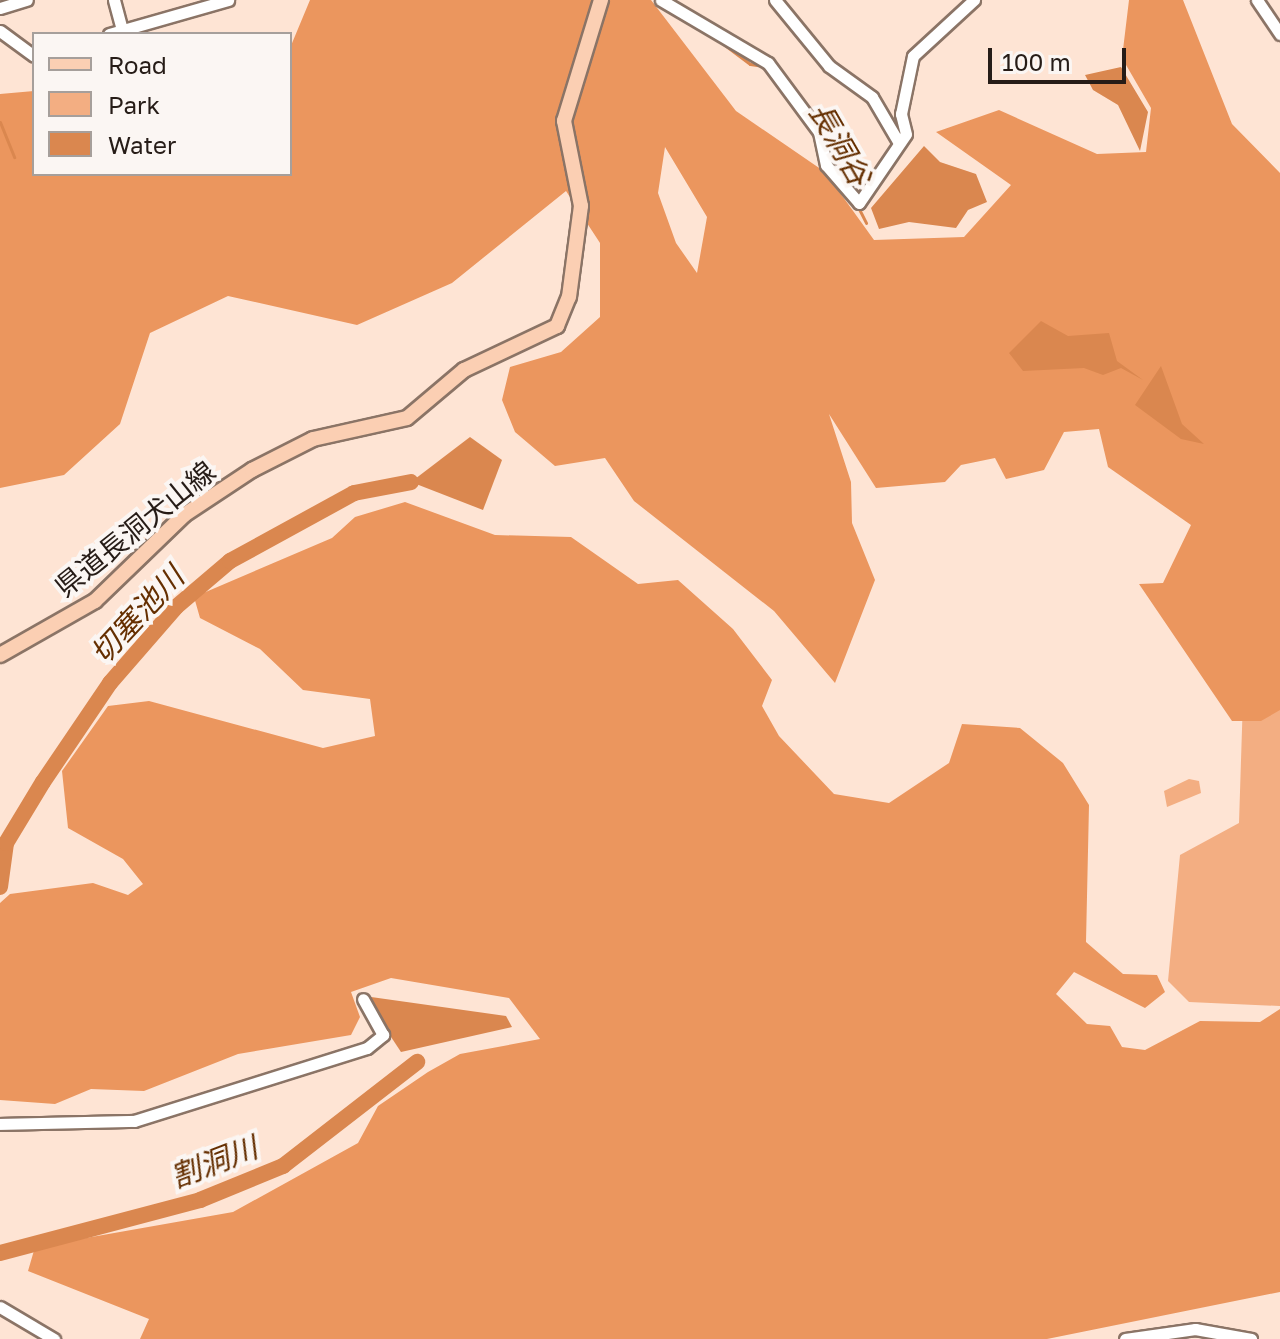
<!DOCTYPE html>
<meta charset="utf-8">
<style>
body{margin:0}
#map{position:relative;width:1280px;height:1339px;overflow:hidden;background:#fee4d4;font-family:"Golos Text","Noto Sans JP",sans-serif}
div>[style]{position:absolute}
.green>*{inset:0;background:#f3ae82}
.forest>*{inset:0;background:#eb965e}
.water>*{inset:0;background:#da874f}
.stream>*{height:3px;margin:-1.5px;padding:0 1.5px;transform-origin:1.5px;border-radius:1.5px;background:#da874f}
.river>*{height:16px;margin:-8px;padding:0 8px;transform-origin:8px;border-radius:8px;background:#da874f}
.roads{filter:drop-shadow(2px 0 #8b7466) drop-shadow(-2px 0 #8b7466) drop-shadow(0 2px #8b7466) drop-shadow(0 -2px #8b7466)}
.minor>*{height:11px;margin:-5.5px;padding:0 5.5px;transform-origin:5.5px;border-radius:5.5px;background:#fff}
.major>*{height:14px;margin:-7px;padding:0 7px;transform-origin:7px;border-radius:7px;background:#fbcfb3}
span{translate:-50% -50%;white-space:nowrap;text-align:center;line-height:1.15;-webkit-text-stroke:8px #fbf6f3;paint-order:stroke}
.street-label{font-size:28px;color:#261c17}
.water-label{font-size:30px;color:#652f01;font-style:italic}
.legend{position:absolute;left:32px;top:32px;width:260px;height:144px;box-sizing:border-box;background:#fbf6f3;border:2px solid #a69f9b;margin:0;padding:10px 14px;list-style:none;font-size:24px;color:#261c17}
.legend li{display:flex;align-items:center;gap:16px;height:40px}
.legend b{width:40px;border:2px solid #a69f9b}
.scale{position:absolute;left:988px;top:48px;width:138px;height:36px;box-sizing:border-box;border:4px solid #261c17;border-top:0;padding-left:10px;font-size:24px;line-height:28px;white-space:nowrap;color:#261c17;-webkit-text-stroke:6px #fbf6f3;paint-order:stroke}
</style>
<div id="map">
<div class="green">
<i style="clip-path:polygon(1243px 698px,1280px 700px,1280px 1006px,1189px 1002px,1168px 981px,1180px 855px,1239px 823px)"></i>
<i style="clip-path:polygon(1189px 779px,1199px 781px,1201px 793px,1167px 807px,1164px 791px)"></i>
</div>
<div class="forest">
<i style="clip-path:polygon(evenodd,310px 0,651px 0,736px 111px,825px 172px,874px 240px,964px 237px,1011px 185px,936px 132px,999px 110px,1097px 154px,1146px 152px,1151px 108px,1122px 58px,1129px 0,1183px 0,1232px 124px,1280px 173px,1280px 710px,1261px 721px,1232px 721px,1139px 584px,1163px 583px,1191px 525px,1108px 467px,1099px 429px,1064px 432px,1044px 470px,1006px 479px,995px 458px,961px 465px,945px 482px,876px 488px,829px 414px,851px 482px,852px 523px,875px 580px,835px 683px,774px 611px,634px 501px,605px 458px,555px 466px,515px 432px,502px 400px,510px 367px,561px 352px,600px 317px,600px 243px,566px 191px,452px 283px,357px 325px,228px 296px,150px 333px,120px 424px,64px 475px,0 488px,0 94px,34px 91px,34px 174px,290px 174px,290px 48px,310px 0,665px 147px,707px 217px,697px 273px,676px 243px,658px 193px,665px 147px)"></i>
<i style="clip-path:polygon(405px 502px,495px 535px,571px 537px,638px 584px,678px 580px,733px 629px,772px 680px,762px 706px,779px 736px,834px 794px,889px 803px,949px 763px,962px 724px,1020px 728px,1063px 763px,1089px 805px,1086px 942px,1123px 974px,1157px 975px,1165px 992px,1145px 1008px,1074px 972px,1056px 994px,1087px 1024px,1110px 1026px,1122px 1047px,1145px 1050px,1200px 1021px,1260px 1022px,1280px 1009px,1280px 1292px,1047px 1339px,140px 1339px,149px 1319px,28px 1271px,35px 1247px,233px 1212px,358px 1143px,378px 1106px,428px 1072px,460px 1054px,540px 1039px,509px 998px,391px 978px,351px 992px,360px 1017px,351px 1035px,238px 1054px,144px 1091px,91px 1089px,55px 1104px,0 1100px,0 903px,10px 894px,93px 883px,128px 895px,143px 884px,123px 859px,68px 828px,62px 771px,108px 706px,149px 701px,323px 748px,375px 736px,370px 699px,303px 690px,260px 649px,200px 618px,194px 597px,332px 538px,355px 517px)"></i>
</div>
<div class="water">
<i style="clip-path:polygon(1121px 67px,1148px 112px,1140px 151px,1118px 105px,1093px 90px,1085px 75px)"></i>
<i style="clip-path:polygon(924px 146px,940px 162px,976px 174px,987px 202px,968px 210px,956px 228px,909px 222px,879px 229px,871px 208px)"></i>
<i style="clip-path:polygon(1041px 321px,1068px 336px,1109px 333px,1117px 361px,1143px 380px,1121px 368px,1103px 375px,1084px 368px,1023px 371px,1009px 353px)"></i>
<i style="clip-path:polygon(1161px 366px,1182px 424px,1204px 444px,1181px 439px,1135px 405px)"></i>
<i style="clip-path:polygon(470px 437px,502px 460px,483px 510px,411px 482px)"></i>
<i style="clip-path:polygon(364px 996px,506px 1016px,512px 1027px,401px 1052px)"></i>
</div>
<div class="stream">
<i style="left:714px;top:37px;width:45px;rotate:36.9deg"></i>
<i style="left:750px;top:64px;width:15px;rotate:8deg"></i>
<i style="left:0;top:122px;width:38px;rotate:68deg"></i>
<i style="left:857px;top:205px;width:20px;rotate:63deg"></i>
</div>
<div class="river">
<i style="left:0;top:887px;width:44px;rotate:-82.2deg"></i>
<i style="left:6px;top:843px;width:71px;rotate:-58.8deg"></i>
<i style="left:43px;top:782px;width:120px;rotate:-55.9deg"></i>
<i style="left:110px;top:683px;width:101px;rotate:-49deg"></i>
<i style="left:176px;top:607px;width:71px;rotate:-40.4deg"></i>
<i style="left:230px;top:561px;width:141px;rotate:-28.7deg"></i>
<i style="left:354px;top:493px;width:58px;rotate:-10.9deg"></i>
<i style="left:0;top:1253px;width:207px;rotate:-14.8deg"></i>
<i style="left:200px;top:1200px;width:90px;rotate:-22.3deg"></i>
<i style="left:283px;top:1166px;width:170px;rotate:-37.8deg"></i>
</div>
<div class="roads">
<div class="minor">
<i style="left:114px;top:0;width:31px;rotate:75deg"></i>
<i style="left:661px;top:0;width:124px;rotate:30.5deg"></i>
<i style="left:768px;top:63px;width:86px;rotate:53.5deg"></i>
<i style="left:819px;top:132px;width:34px;rotate:78deg"></i>
<i style="left:826px;top:165px;width:50px;rotate:49deg"></i>
<i style="left:859px;top:203px;width:83px;rotate:-55.7deg"></i>
<i style="left:906px;top:134px;width:21px;rotate:-104deg"></i>
<i style="left:901px;top:114px;width:59px;rotate:-78.3deg"></i>
<i style="left:913px;top:56px;width:83px;rotate:-42.6deg"></i>
<i style="left:775px;top:0;width:85px;rotate:50.7deg"></i>
<i style="left:829px;top:66px;width:53px;rotate:35.8deg"></i>
<i style="left:872px;top:97px;width:53px;rotate:59.6deg"></i>
<i style="left:1257px;top:0;width:41px;rotate:55.9deg"></i>
<i style="left:0;top:8px;width:28px;rotate:-17deg"></i>
<i style="left:0;top:31px;width:42px;rotate:36.3deg"></i>
<i style="left:109px;top:34px;width:124px;rotate:-15.9deg"></i>
<i style="left:0;top:1124px;width:134px;rotate:-1.3deg"></i>
<i style="left:134px;top:1121px;width:244px;rotate:-17.4deg"></i>
<i style="left:367px;top:1048px;width:21px;rotate:-39deg"></i>
<i style="left:383px;top:1035px;width:41px;rotate:-119.1deg"></i>
<i style="left:0;top:1307px;width:63px;rotate:30.7deg"></i>
<i style="left:1125px;top:1339px;width:71px;rotate:-8.1deg"></i>
<i style="left:1195px;top:1329px;width:57px;rotate:10.1deg"></i>
</div>
<div class="major">
<i style="left:0;top:655px;width:109px;rotate:-29.6deg"></i>
<i style="left:95px;top:601px;width:124px;rotate:-44deg"></i>
<i style="left:184px;top:515px;width:82px;rotate:-33.5deg"></i>
<i style="left:252px;top:470px;width:68px;rotate:-26.9deg"></i>
<i style="left:313px;top:439px;width:96px;rotate:-12.6deg"></i>
<i style="left:407px;top:418px;width:75px;rotate:-40.1deg"></i>
<i style="left:464px;top:370px;width:103px;rotate:-25.3deg"></i>
<i style="left:557px;top:326px;width:31px;rotate:-68deg"></i>
<i style="left:569px;top:297px;width:92px;rotate:-82.5deg"></i>
<i style="left:581px;top:206px;width:87px;rotate:-101.3deg"></i>
<i style="left:564px;top:121px;width:127px;rotate:-73deg"></i>
</div>
</div>
<div class="street-label">
<span style="left:135px;top:529px;rotate:-39deg">県道長洞犬山線</span>
</div>
<div class="water-label">
<span style="left:840px;top:144px;rotate:60deg">長洞谷</span>
<span style="left:137px;top:615px;rotate:-47deg">切塞池川</span>
<span style="left:214px;top:1162px;rotate:-21deg">割洞川</span>
</div>
<ul class="legend">
<li><b style="height:10px;background:#fbcfb3"></b>Road</li>
<li><b style="height:22px;background:#f3ae82"></b>Park</li>
<li><b style="height:22px;background:#da874f"></b>Water</li>
</ul>
<div class="scale">100 m</div>
</div>
